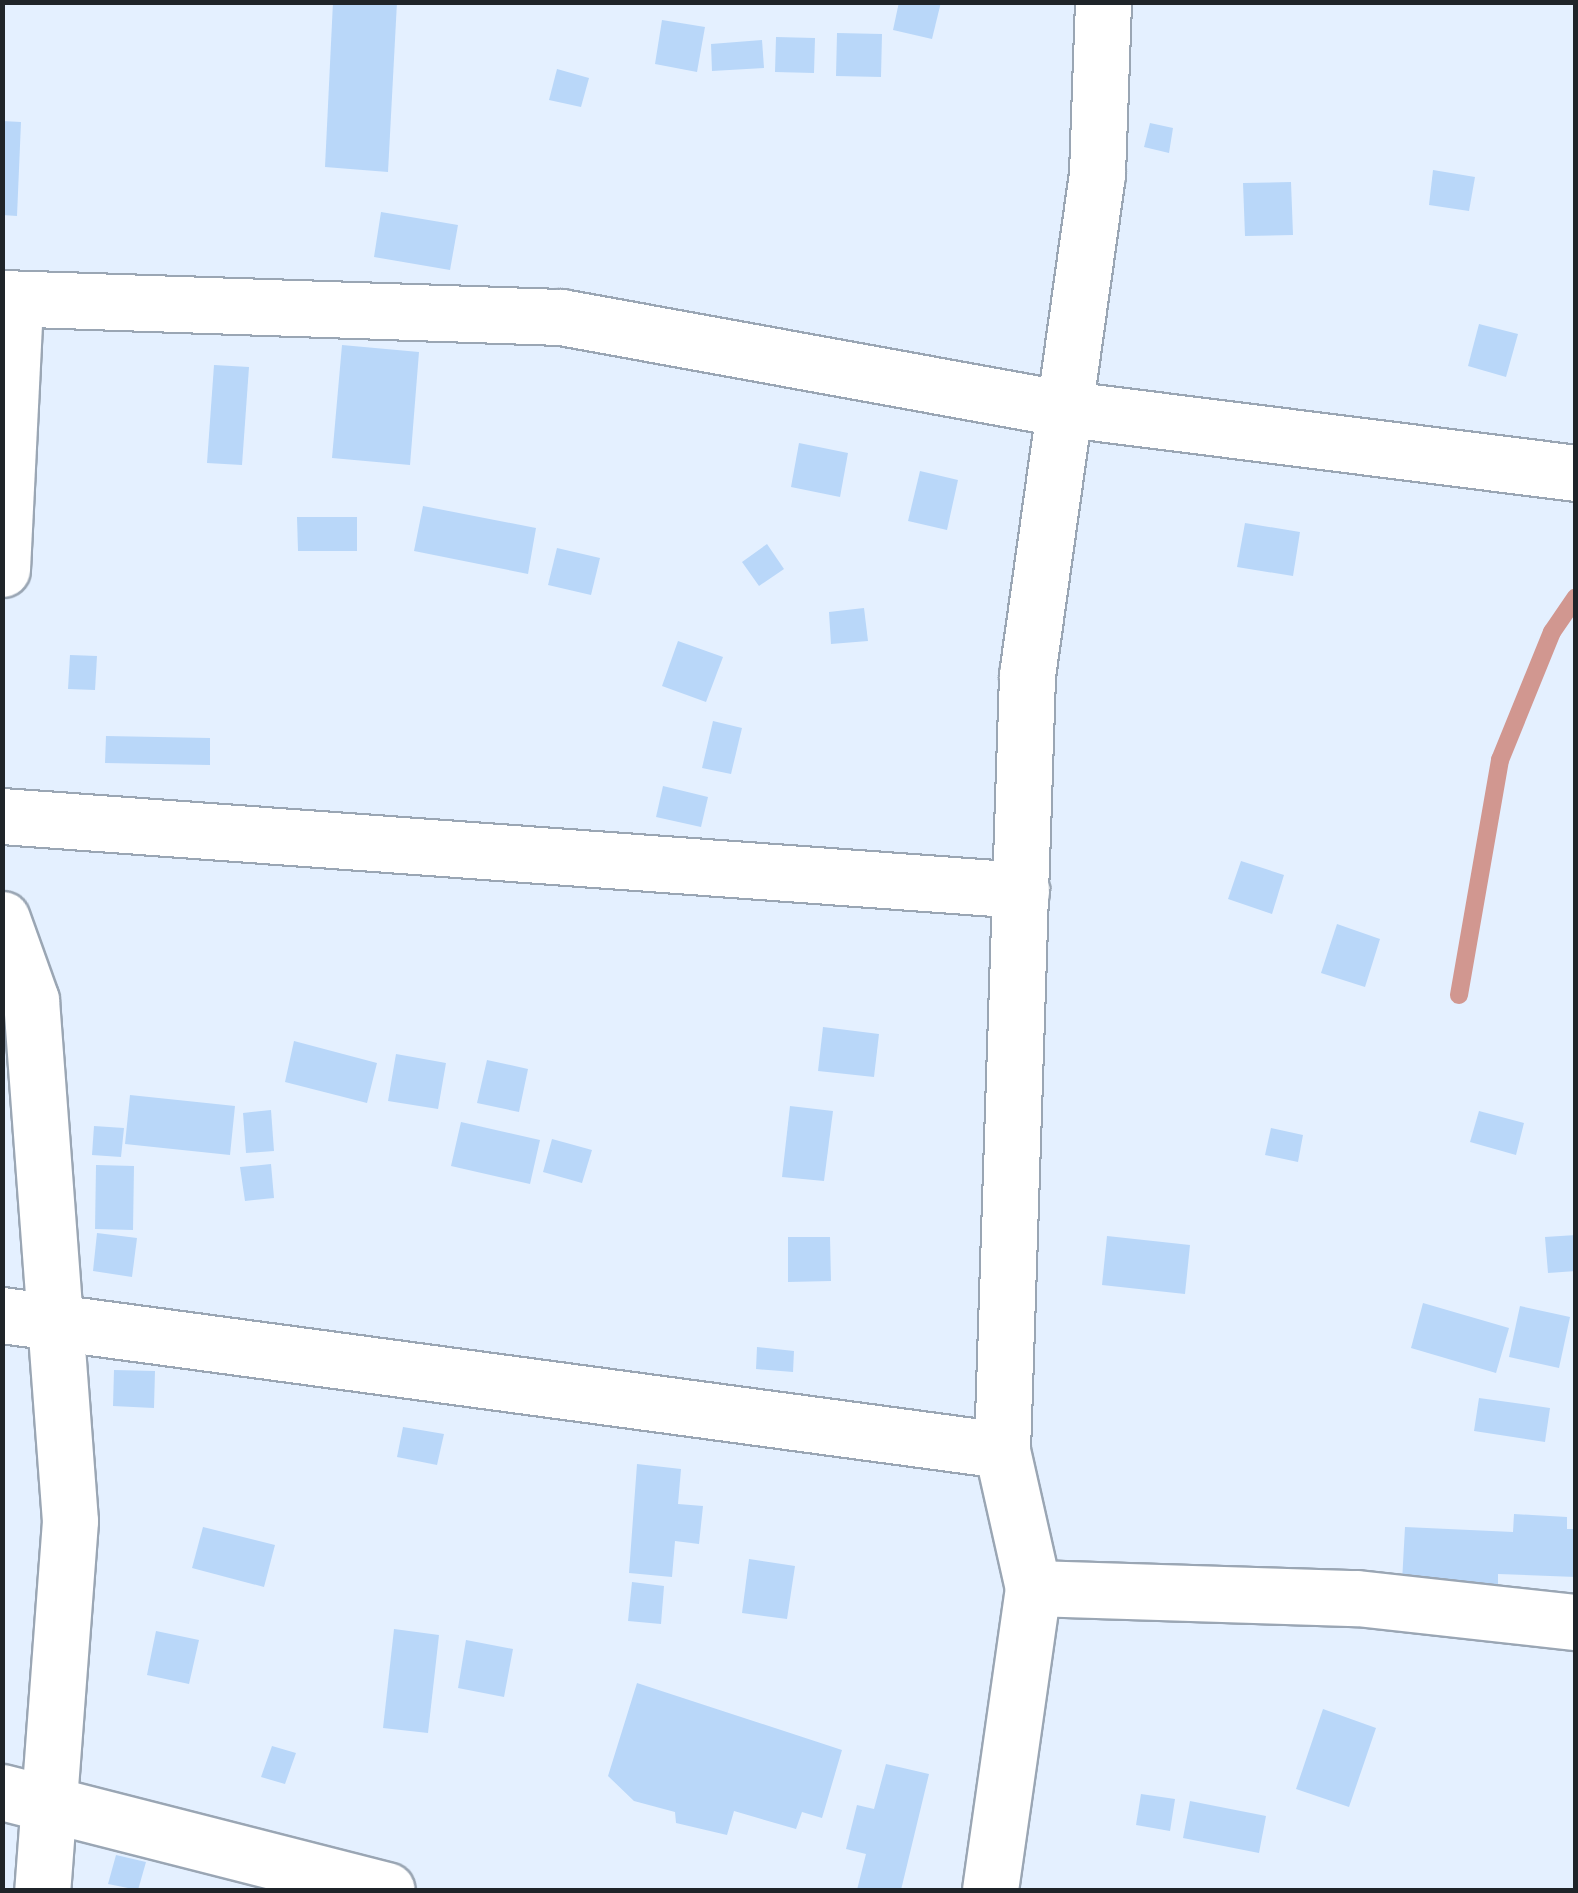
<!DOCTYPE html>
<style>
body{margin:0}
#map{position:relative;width:1578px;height:1893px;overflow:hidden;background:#e4f0ff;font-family:"Fira Sans",sans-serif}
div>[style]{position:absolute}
.stream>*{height:18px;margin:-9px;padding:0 9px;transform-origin:9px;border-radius:9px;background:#d19790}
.building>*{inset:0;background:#b9d7f9}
.roads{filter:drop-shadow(2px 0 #9aa6b4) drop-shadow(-2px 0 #9aa6b4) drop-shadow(0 2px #9aa6b4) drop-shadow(0 -2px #9aa6b4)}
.minor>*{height:55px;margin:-27.5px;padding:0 27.5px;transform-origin:27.5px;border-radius:27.5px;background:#fff}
span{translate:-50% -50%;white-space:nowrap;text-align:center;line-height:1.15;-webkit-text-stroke:10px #fff;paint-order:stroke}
.frame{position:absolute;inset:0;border:5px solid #1f2429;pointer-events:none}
</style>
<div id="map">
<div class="stream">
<i style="left:1459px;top:995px;width:239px;rotate:-80.1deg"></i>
<i style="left:1500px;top:760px;width:138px;rotate:-67.9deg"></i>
<i style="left:1552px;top:632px;width:42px;rotate:-55.6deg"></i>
</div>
<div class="building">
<i style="clip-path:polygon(333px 2px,397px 2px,388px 172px,325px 167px)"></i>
<i style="clip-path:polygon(899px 2px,941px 2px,932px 39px,893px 30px)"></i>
<i style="clip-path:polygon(662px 20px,705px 27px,697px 72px,655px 64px)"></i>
<i style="clip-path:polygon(837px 33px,882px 34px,881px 77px,836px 76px)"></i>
<i style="clip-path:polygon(776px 37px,815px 38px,814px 73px,775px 72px)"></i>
<i style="clip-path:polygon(762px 40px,764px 68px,712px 71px,711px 44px)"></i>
<i style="clip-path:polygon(557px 69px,589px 78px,581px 107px,549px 100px)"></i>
<i style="clip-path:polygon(2px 121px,21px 122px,17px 216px,2px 215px)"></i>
<i style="clip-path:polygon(1150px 123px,1173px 128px,1169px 153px,1144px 147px)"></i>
<i style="clip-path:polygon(1433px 170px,1475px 177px,1469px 211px,1429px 205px)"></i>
<i style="clip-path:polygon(1291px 182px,1293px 235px,1245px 236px,1243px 183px)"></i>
<i style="clip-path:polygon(381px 212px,458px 225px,450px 270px,374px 257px)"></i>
<i style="clip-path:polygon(1479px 324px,1518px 334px,1506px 377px,1468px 366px)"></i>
<i style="clip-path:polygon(342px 345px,419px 352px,410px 465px,332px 458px)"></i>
<i style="clip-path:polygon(214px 365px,249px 367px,242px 465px,207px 463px)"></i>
<i style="clip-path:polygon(799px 443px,848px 453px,840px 497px,791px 487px)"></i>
<i style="clip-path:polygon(920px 471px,958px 480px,947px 530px,908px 521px)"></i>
<i style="clip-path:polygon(423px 506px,536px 528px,528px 574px,414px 551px)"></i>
<i style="clip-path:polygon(297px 517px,357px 517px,357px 551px,298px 551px)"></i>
<i style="clip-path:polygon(1245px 523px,1300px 532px,1293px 576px,1237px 567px)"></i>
<i style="clip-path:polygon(767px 544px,784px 569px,759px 586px,742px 562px)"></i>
<i style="clip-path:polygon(557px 548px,600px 558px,591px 595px,548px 585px)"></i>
<i style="clip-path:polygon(864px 608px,868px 641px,831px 644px,829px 612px)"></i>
<i style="clip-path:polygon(678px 641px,723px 657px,706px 702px,662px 686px)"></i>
<i style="clip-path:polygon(70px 655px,97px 656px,95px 690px,68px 689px)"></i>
<i style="clip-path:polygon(713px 721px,742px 728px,731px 774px,702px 768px)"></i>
<i style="clip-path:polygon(106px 736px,210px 738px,210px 765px,105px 763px)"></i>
<i style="clip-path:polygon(663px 786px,708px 797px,701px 827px,656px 817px)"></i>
<i style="clip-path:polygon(1241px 861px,1284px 875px,1272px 914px,1228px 899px)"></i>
<i style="clip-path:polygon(1337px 924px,1380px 939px,1365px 987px,1321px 973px)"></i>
<i style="clip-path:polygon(823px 1027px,879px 1034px,874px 1077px,818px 1071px)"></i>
<i style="clip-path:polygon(294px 1041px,377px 1063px,367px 1103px,285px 1082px)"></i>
<i style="clip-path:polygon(396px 1054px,446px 1063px,438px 1109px,388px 1101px)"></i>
<i style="clip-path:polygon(487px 1060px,528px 1069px,519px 1112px,477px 1103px)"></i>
<i style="clip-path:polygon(130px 1095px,235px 1106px,230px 1155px,125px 1144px)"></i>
<i style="clip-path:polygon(790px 1106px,833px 1111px,824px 1181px,782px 1177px)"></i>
<i style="clip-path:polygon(271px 1110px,274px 1151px,246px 1153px,243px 1113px)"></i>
<i style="clip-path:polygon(1479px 1111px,1524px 1123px,1516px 1155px,1470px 1142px)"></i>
<i style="clip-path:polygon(461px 1122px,540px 1140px,530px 1184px,451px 1166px)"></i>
<i style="clip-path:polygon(94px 1126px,124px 1128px,121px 1157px,92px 1155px)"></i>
<i style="clip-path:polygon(1271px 1128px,1303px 1135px,1298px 1162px,1265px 1155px)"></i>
<i style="clip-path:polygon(552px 1139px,592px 1150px,582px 1183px,543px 1172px)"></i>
<i style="clip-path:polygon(271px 1164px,274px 1198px,245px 1201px,240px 1167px)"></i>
<i style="clip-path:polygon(96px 1165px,134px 1166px,133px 1230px,95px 1229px)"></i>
<i style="clip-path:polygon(97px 1233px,137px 1238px,132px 1277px,93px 1271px)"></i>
<i style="clip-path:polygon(1576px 1235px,1576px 1271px,1548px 1273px,1545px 1237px)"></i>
<i style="clip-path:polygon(1107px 1236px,1190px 1245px,1185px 1294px,1102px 1285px)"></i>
<i style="clip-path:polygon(788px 1237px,830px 1237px,831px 1281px,788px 1282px)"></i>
<i style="clip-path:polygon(1423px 1303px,1509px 1328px,1496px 1373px,1411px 1348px)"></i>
<i style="clip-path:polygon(1520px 1306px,1570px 1317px,1559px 1368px,1509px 1357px)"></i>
<i style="clip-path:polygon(757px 1347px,794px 1351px,793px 1372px,756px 1369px)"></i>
<i style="clip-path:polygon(114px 1370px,155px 1371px,154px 1408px,113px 1406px)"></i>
<i style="clip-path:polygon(1479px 1398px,1550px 1408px,1545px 1442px,1474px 1431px)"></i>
<i style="clip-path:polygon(403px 1427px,444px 1434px,437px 1465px,397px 1457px)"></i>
<i style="clip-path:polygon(637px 1464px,681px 1469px,678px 1504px,703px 1506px,699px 1544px,675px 1541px,672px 1577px,629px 1573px)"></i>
<i style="clip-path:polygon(1514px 1514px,1567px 1517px,1567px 1529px,1576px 1529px,1576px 1577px,1498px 1574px,1498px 1586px,1402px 1582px,1405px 1527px,1513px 1532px)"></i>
<i style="clip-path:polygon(203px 1527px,275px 1545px,264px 1587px,192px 1568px)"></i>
<i style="clip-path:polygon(749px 1559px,795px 1566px,787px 1619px,742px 1613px)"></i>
<i style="clip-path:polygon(632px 1582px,664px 1586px,661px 1624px,628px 1621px)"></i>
<i style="clip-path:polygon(394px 1629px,439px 1635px,428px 1733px,383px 1728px)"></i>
<i style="clip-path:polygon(156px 1631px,199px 1640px,189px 1684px,147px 1675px)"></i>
<i style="clip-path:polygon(466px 1640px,513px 1649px,504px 1697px,458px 1688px)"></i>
<i style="clip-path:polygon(637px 1683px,842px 1750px,822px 1818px,802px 1812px,796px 1829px,734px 1811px,727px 1835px,676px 1823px,675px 1812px,634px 1801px,608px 1776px)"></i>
<i style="clip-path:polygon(1323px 1709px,1376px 1728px,1349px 1807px,1296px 1789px)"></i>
<i style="clip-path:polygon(272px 1746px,296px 1753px,285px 1784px,261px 1777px)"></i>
<i style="clip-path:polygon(886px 1764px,929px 1774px,901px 1890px,857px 1890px,866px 1854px,846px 1849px,857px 1805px,874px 1809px)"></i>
<i style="clip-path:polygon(1141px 1794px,1175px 1799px,1170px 1831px,1136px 1825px)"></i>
<i style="clip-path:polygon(1190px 1801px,1266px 1816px,1259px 1853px,1183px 1838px)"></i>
<i style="clip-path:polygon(116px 1855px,146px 1862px,138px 1890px,108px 1884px)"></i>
</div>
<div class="roads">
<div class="minor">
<i style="left:2px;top:298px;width:559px;rotate:1.95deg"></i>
<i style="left:561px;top:317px;width:507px;rotate:10.34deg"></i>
<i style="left:1060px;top:408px;width:520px;rotate:7.18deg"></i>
<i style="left:2px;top:569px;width:269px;rotate:-87.2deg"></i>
<i style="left:2px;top:816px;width:1022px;rotate:4.15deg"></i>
<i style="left:2px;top:919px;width:86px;rotate:70.3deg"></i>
<i style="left:31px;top:1000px;width:522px;rotate:85.72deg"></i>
<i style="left:70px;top:1521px;width:370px;rotate:94.3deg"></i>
<i style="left:2px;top:1315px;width:1009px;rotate:7.69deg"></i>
<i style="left:1033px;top:1588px;width:324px;rotate:1.8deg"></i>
<i style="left:1357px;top:1598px;width:220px;rotate:6.3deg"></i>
<i style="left:2px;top:1792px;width:397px;rotate:14.3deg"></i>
<i style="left:990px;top:1890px;width:305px;rotate:-81.9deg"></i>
<i style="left:1033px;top:1588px;width:141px;rotate:-102.7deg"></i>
<i style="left:1002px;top:1450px;width:775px;rotate:-88.15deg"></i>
<i style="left:1027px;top:675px;width:506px;rotate:-82.05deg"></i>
<i style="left:1097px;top:174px;width:172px;rotate:-88deg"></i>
</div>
</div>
<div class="frame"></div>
</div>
